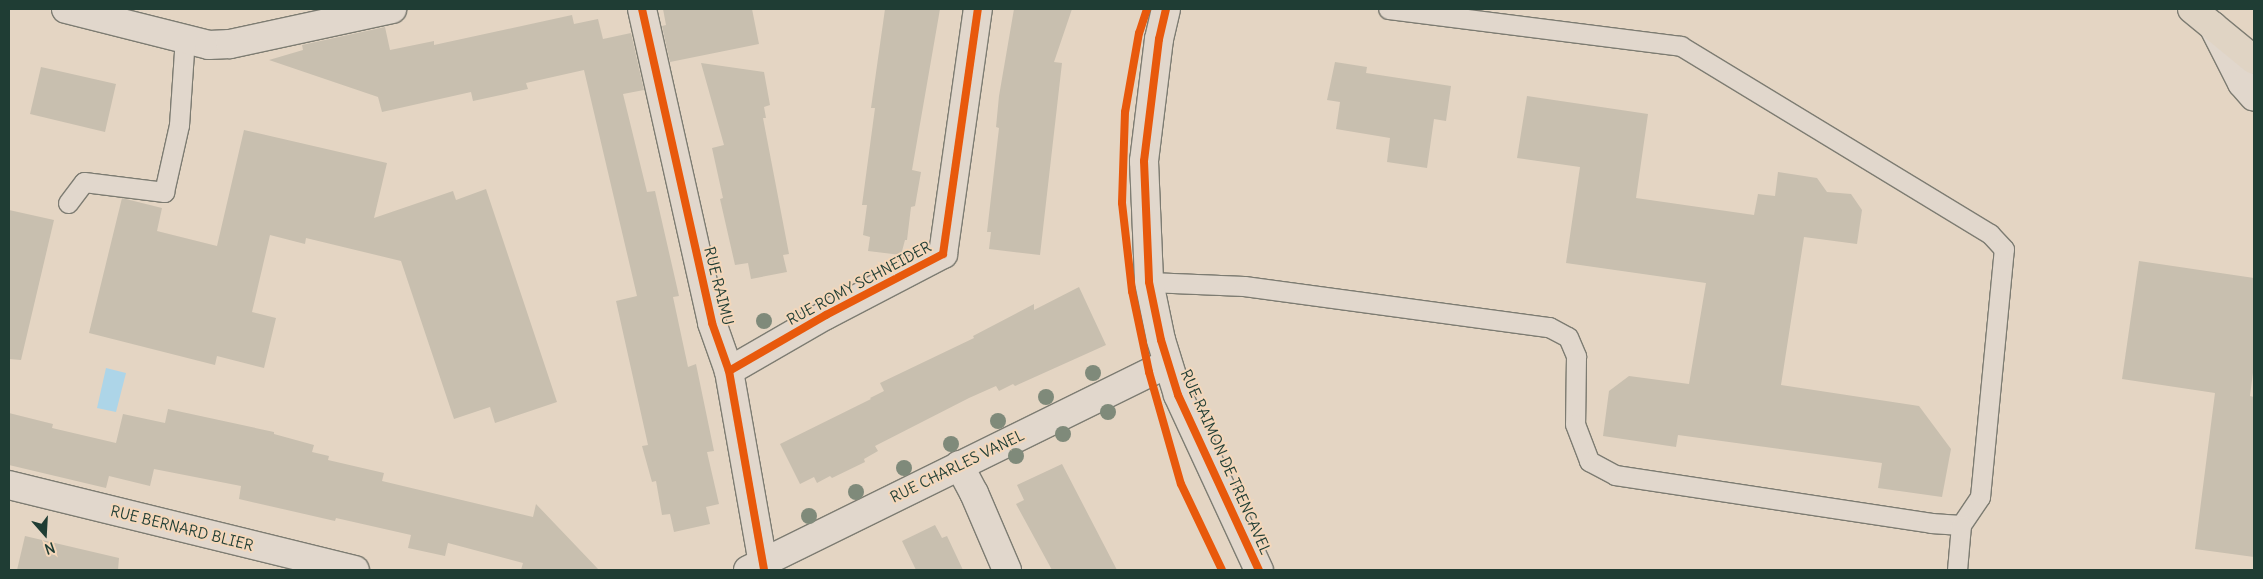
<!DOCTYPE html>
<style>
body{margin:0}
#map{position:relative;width:2263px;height:579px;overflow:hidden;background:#e4d5c3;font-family:Delius,sans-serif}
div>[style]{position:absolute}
.water>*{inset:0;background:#add5e8}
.building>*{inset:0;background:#c8bfaf}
.roads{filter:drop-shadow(1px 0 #7d7c72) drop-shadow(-1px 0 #7d7c72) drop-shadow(0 1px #7d7c72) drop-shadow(0 -1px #7d7c72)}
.service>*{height:19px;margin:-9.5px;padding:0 9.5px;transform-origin:9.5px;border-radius:9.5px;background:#e1d7cc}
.minor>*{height:28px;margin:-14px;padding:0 14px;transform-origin:14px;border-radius:14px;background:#e1d7cc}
.secondary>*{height:28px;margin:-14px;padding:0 14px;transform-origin:14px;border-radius:14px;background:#e1d7cc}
.primary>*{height:28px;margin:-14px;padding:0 14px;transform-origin:14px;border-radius:14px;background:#e0d4c4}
.cycleway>*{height:8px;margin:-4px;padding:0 4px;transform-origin:4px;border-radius:4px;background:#e8590c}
.trees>*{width:16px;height:16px;margin:-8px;border-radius:50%;background:#7f8a7a}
span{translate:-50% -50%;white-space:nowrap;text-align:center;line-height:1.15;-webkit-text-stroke:4px #f4d7ba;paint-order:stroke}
.street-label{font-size:15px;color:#1f3d34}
.frame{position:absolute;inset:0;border:10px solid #1f3d34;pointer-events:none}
.north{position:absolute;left:20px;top:509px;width:50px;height:50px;-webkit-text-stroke:4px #f4d7ba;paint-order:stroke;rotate:161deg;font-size:14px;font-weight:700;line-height:20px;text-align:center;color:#1f3d34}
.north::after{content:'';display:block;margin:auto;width:18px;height:22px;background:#1f3d34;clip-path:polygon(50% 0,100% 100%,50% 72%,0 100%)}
</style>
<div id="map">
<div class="water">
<i style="clip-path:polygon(106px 368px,126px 373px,116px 412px,97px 408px)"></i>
</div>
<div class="building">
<i style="clip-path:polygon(663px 9px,752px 9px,759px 44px,670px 62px,662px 26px,666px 25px)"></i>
<i style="clip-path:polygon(885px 9px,940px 9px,912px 170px,921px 172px,915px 206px,911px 207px,907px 240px,905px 240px,901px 255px,868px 251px,870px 237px,863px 235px,867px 205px,862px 205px,875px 108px,871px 108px)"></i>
<i style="clip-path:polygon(1014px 9px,1072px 9px,1054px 62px,1062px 63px,1040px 255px,989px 249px,991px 232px,987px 232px,999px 128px,996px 127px,999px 96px)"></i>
<i style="clip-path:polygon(572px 15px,574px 24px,598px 19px,603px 39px,631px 33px,644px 90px,623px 94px,647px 192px,655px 191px,679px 296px,673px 297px,688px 367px,696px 364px,714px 451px,707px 452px,719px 504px,706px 507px,710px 524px,674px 532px,670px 514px,662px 515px,656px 481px,652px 482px,642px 446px,648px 445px,616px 301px,637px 296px,584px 70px,526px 83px,528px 89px,473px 101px,471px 92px,382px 112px,378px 97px,269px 60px,303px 50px,302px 45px,385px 27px,390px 50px,434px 41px,434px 45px)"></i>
<i style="clip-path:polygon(1335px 62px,1367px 67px,1366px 73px,1451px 86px,1446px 121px,1434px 119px,1427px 168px,1387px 162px,1390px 138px,1336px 129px,1340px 102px,1327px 100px)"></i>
<i style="clip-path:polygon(701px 63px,764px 72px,770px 105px,764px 107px,766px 118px,763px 118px,789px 254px,783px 255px,787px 272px,751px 279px,748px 263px,735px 265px,720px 199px,723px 198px,712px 148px,724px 145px)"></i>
<i style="clip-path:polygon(41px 67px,116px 84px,105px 132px,30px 114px)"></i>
<i style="clip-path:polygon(1527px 96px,1648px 114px,1636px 198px,1754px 215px,1758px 194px,1775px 196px,1778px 172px,1817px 178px,1827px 192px,1851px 194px,1862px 210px,1857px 244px,1804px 237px,1781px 385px,1919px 406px,1951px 449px,1942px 497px,1878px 488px,1882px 463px,1678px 435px,1676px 447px,1603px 436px,1609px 391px,1629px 376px,1689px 384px,1706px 283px,1566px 263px,1580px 167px,1517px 158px)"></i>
<i style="clip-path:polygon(244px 130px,387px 163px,374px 218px,453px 191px,456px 200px,486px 189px,557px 402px,495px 423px,490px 407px,454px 419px,401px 261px,306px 238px,305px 244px,270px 235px,252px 312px,276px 318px,264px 368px,217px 356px,215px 365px,89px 333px,122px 198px,162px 208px,157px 231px,217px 246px)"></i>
<i style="clip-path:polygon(9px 210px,54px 220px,21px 360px,9px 359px)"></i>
<i style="clip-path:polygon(2139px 261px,2254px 278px,2254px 365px,2250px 396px,2254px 397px,2254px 557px,2195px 549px,2215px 393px,2122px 379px)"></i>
<i style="clip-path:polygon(1079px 287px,1106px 345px,1015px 386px,1013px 384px,999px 391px,996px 386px,969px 398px,875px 446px,878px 451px,864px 459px,865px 462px,832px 478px,830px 476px,817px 483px,814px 477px,800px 484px,780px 444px,871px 399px,870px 398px,884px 391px,880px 383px,974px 338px,973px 336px,1034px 304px,1034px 310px)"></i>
<i style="clip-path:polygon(168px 409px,274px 432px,274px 434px,314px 445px,312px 452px,329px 456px,328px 460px,384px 473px,382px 481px,533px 517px,536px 504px,599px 570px,521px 570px,523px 563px,448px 543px,445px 556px,408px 548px,411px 535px,336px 518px,335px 521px,239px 499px,241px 486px,154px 469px,150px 486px,109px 476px,106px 488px,9px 465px,9px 413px,53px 424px,52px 428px,116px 443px,123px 414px,165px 423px)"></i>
<i style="clip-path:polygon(1062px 464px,1117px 570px,1052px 570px,1016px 504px,1024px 500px,1017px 485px)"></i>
<i style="clip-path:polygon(935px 525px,942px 538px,947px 536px,963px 570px,916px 570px,902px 541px)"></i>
<i style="clip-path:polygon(25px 536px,119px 558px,118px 570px,17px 570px)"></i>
</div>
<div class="roads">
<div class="service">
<i style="left:68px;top:203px;width:26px;rotate:-53deg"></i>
<i style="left:84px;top:182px;width:81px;rotate:7.1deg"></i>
<i style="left:164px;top:192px;width:69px;rotate:-77.4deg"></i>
<i style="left:179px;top:125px;width:87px;rotate:-86.1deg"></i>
<i style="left:1149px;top:282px;width:95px;rotate:2.4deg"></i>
<i style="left:1244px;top:286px;width:308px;rotate:7.7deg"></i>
<i style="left:1549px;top:327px;width:21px;rotate:28deg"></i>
<i style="left:1568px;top:337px;width:21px;rotate:67deg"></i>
<i style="left:1576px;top:356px;width:68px;rotate:90.8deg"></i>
<i style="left:1575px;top:424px;width:40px;rotate:69deg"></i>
<i style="left:1589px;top:461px;width:30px;rotate:28deg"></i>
<i style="left:1615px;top:475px;width:320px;rotate:8.6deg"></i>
<i style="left:1931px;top:523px;width:30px;rotate:4deg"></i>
<i style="left:1961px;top:525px;width:34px;rotate:-56deg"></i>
<i style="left:1980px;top:497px;width:249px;rotate:-84.5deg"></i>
<i style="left:2004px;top:249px;width:21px;rotate:-133deg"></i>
<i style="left:1990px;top:234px;width:362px;rotate:-148.7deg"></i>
<i style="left:1681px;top:46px;width:295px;rotate:-172.8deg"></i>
<i style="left:1957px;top:570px;width:45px;rotate:-84.9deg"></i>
</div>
<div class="minor">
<i style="left:66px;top:9px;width:147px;rotate:14.1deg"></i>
<i style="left:209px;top:45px;width:21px;rotate:-3deg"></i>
<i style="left:230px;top:44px;width:166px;rotate:-12.2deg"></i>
<i style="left:642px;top:9px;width:322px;rotate:77.4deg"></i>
<i style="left:712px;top:323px;width:51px;rotate:70.5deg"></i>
<i style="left:729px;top:371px;width:202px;rotate:80deg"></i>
<i style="left:1166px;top:9px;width:31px;rotate:103deg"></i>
<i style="left:1159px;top:39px;width:123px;rotate:97deg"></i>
<i style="left:1144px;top:161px;width:121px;rotate:87.6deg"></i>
<i style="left:1149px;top:282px;width:59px;rotate:78.3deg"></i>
<i style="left:1161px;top:340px;width:58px;rotate:72.8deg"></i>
<i style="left:1178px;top:395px;width:193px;rotate:65.2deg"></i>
<i style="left:729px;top:371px;width:112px;rotate:-30deg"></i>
<i style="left:826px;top:315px;width:132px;rotate:-27.5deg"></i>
<i style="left:943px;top:254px;width:247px;rotate:-81.9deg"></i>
<i style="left:959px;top:465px;width:32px;rotate:62deg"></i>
<i style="left:974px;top:493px;width:84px;rotate:66.8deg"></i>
<i style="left:9px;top:485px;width:356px;rotate:13.8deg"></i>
<i style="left:748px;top:570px;width:467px;rotate:-26.2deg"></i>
</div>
<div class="secondary">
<i style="left:2213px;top:26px;width:64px;rotate:63deg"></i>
<i style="left:2242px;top:83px;width:18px;rotate:49deg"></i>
</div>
<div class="primary">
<i style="left:2192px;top:9px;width:80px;rotate:39.4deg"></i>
</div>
</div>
<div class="cycleway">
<i style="left:642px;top:9px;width:322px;rotate:77.4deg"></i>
<i style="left:712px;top:323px;width:51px;rotate:70.5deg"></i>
<i style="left:729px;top:371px;width:202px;rotate:80deg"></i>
<i style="left:1147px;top:9px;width:25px;rotate:108deg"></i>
<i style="left:1139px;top:33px;width:80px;rotate:100deg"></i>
<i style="left:1125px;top:112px;width:91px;rotate:91.9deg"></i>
<i style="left:1122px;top:203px;width:89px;rotate:83.5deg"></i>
<i style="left:1132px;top:291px;width:83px;rotate:78.1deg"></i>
<i style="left:1149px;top:372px;width:116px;rotate:74.1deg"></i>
<i style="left:1181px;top:484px;width:95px;rotate:64.5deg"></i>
<i style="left:1166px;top:9px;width:31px;rotate:103deg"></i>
<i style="left:1159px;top:39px;width:123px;rotate:97deg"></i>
<i style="left:1144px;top:161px;width:121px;rotate:87.6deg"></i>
<i style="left:1149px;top:282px;width:59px;rotate:78.3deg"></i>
<i style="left:1161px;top:340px;width:58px;rotate:72.8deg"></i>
<i style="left:1178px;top:395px;width:193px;rotate:65.2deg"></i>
<i style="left:729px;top:371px;width:112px;rotate:-30deg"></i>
<i style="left:826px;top:315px;width:132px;rotate:-27.5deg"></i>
<i style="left:943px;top:254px;width:247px;rotate:-81.9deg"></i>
</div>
<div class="trees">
<i style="left:764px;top:321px"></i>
<i style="left:1093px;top:373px"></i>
<i style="left:1046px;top:397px"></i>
<i style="left:1108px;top:412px"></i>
<i style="left:998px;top:421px"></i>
<i style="left:1063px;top:434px"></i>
<i style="left:951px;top:444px"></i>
<i style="left:1016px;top:456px"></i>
<i style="left:904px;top:468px"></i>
<i style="left:856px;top:492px"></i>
<i style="left:809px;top:516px"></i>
</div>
<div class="street-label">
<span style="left:859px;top:283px;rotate:-28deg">RUE ROMY SCHNEIDER</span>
<span style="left:719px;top:286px;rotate:76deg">RUE RAIMU</span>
<span style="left:1226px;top:462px;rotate:66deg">RUE RAIMON DE TRENCAVEL</span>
<span style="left:957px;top:466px;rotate:-26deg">RUE CHARLES VANEL</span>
<span style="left:182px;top:528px;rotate:14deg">RUE BERNARD BLIER</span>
</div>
<div class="frame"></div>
<div class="north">N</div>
</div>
